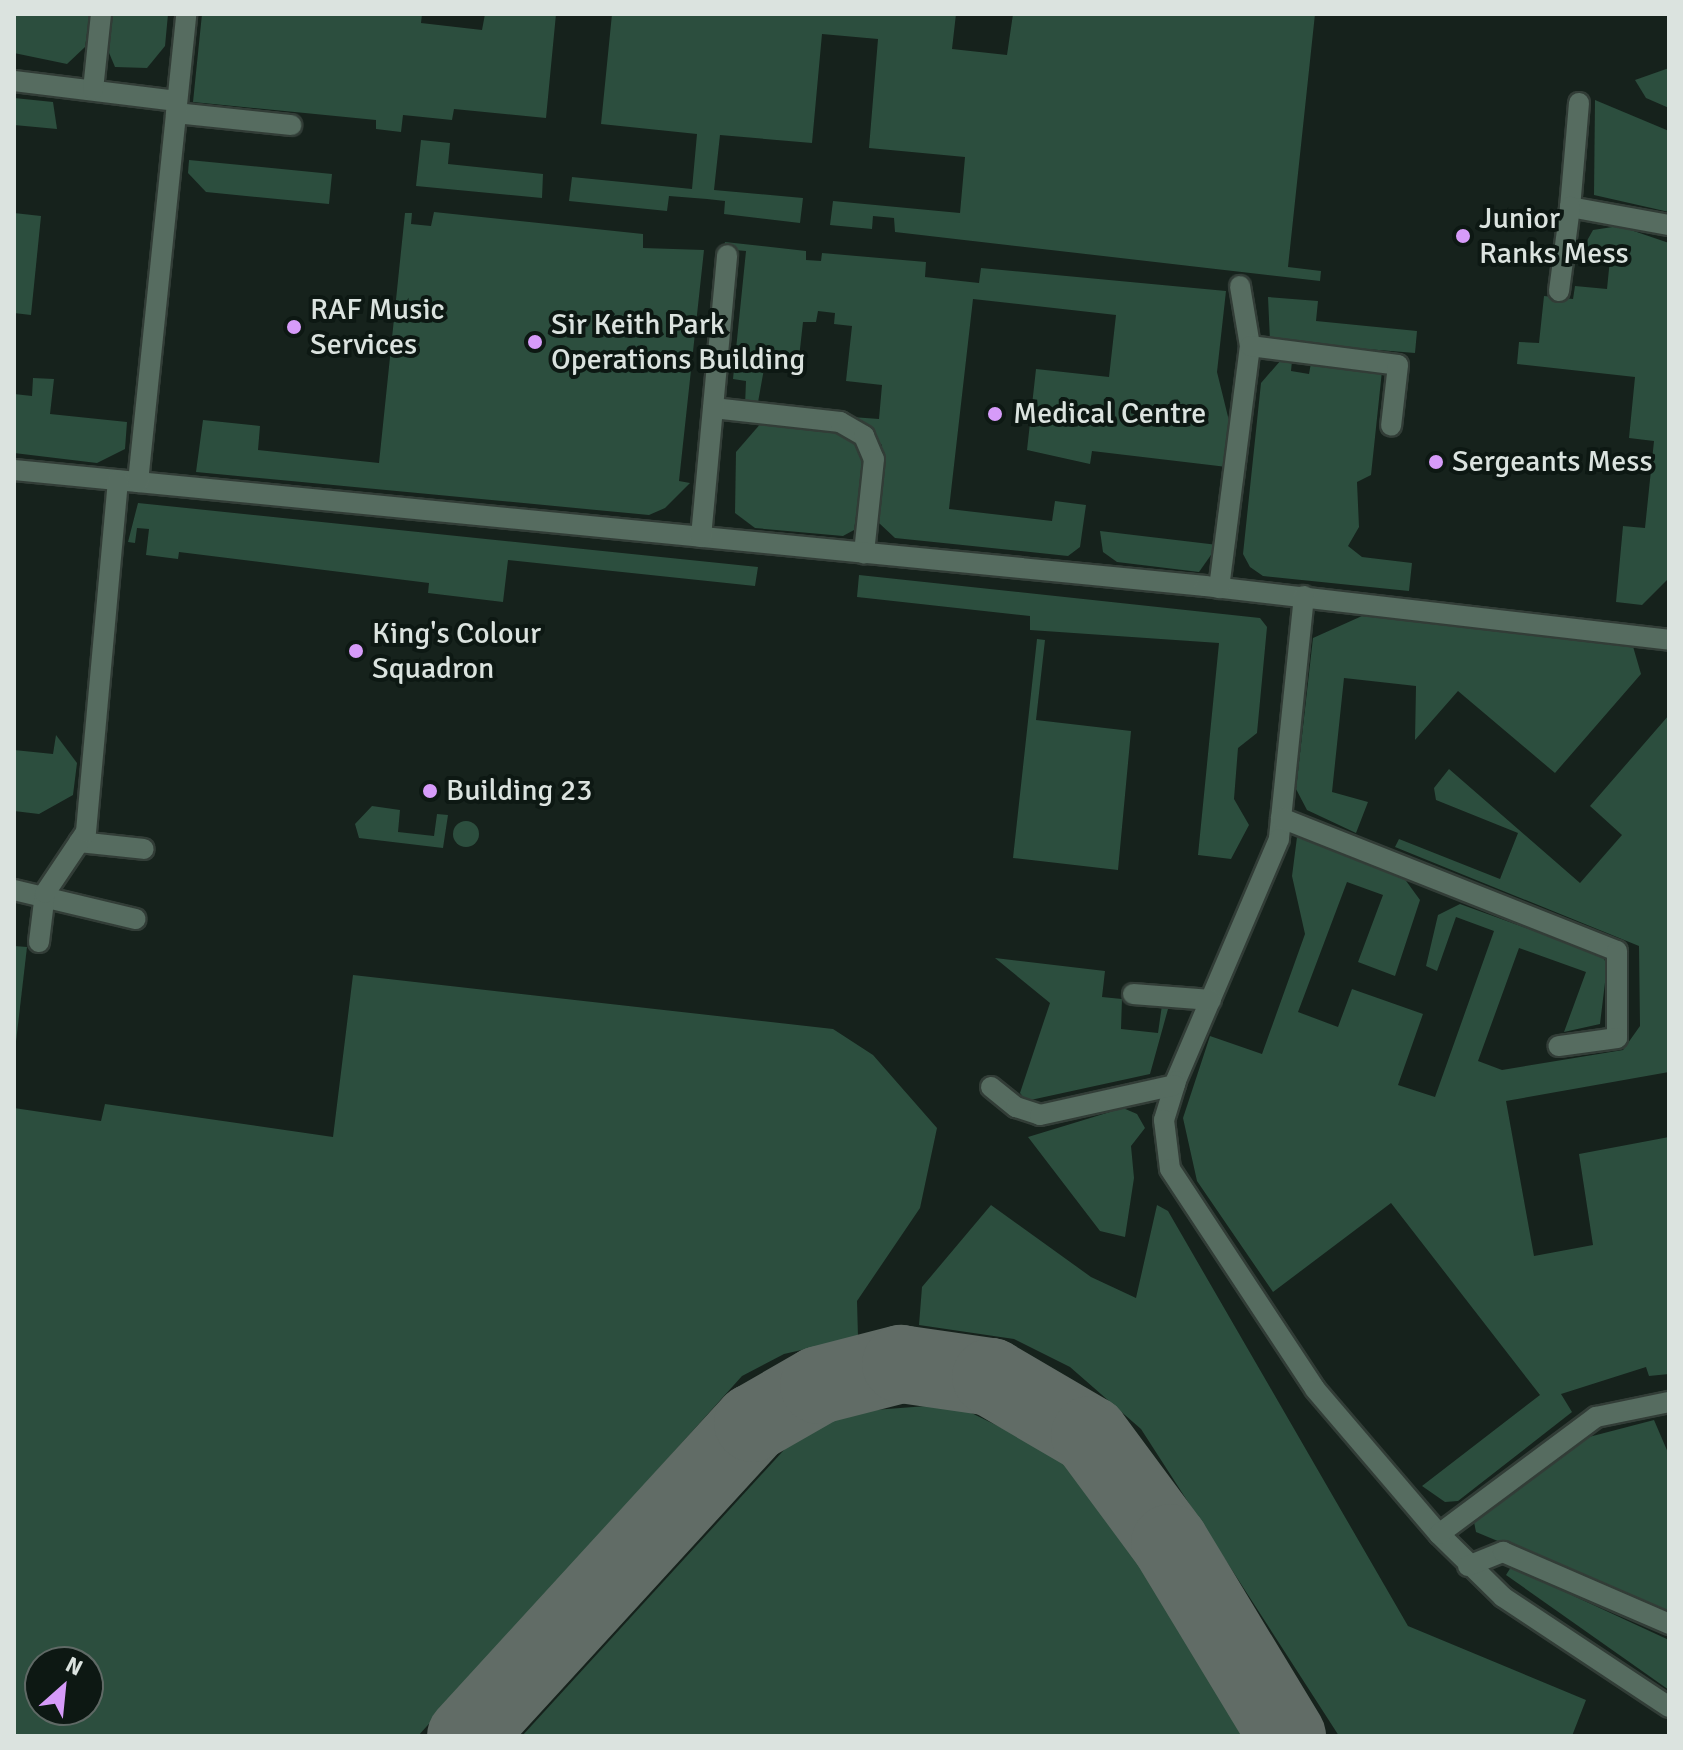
<!DOCTYPE html>
<style>
body{margin:0}
#map{position:relative;width:1683px;height:1750px;overflow:hidden;background:#16221c;font-family:Signika,sans-serif}
div>[style]{position:absolute}
.green>*{inset:0;background:#2c4e3e}
.round{border-radius:50%}
.taxiway>*{height:78px;margin:-39px;padding:0 39px;transform-origin:39px;border-radius:39px;background:#616c66}
.roads{filter:drop-shadow(2px 0 #323d37) drop-shadow(-2px 0 #323d37) drop-shadow(0 2px #323d37) drop-shadow(0 -2px #323d37)}
.minor>*{height:20px;margin:-10px;padding:0 10px;transform-origin:10px;border-radius:10px;background:#566c60}
.dots>*{width:22px;height:22px;translate:-50% -50%;box-sizing:border-box;border:4px solid #0d1813;border-radius:50%}
span{translate:-50% -50%;white-space:nowrap;text-align:center;line-height:1.15;-webkit-text-stroke:8px #0d1813;paint-order:stroke}
.poi-label{font-size:30px;color:#dbe3df}
.left{translate:0 -50%;text-align:left}
.frame{position:absolute;inset:0;border:16px solid #dbe3df;pointer-events:none}
.north{position:absolute;left:24px;top:1646px;width:80px;height:80px;box-sizing:border-box;background:#0d1813;border:2px solid #5f6965;border-radius:50%;rotate:27deg;font-size:22px;font-weight:700;line-height:32px;text-align:center;color:#dbe3df}
.north::after{content:'';display:block;margin:auto;width:28px;height:36px;background:#d69bf9;clip-path:polygon(50% 0,100% 100%,50% 72%,0 100%)}
</style>
<div id="map">
<div class="green">
<i style="clip-path:polygon(14px 14px,90px 14px,85px 47px,67px 64px,14px 53px)"></i>
<i style="clip-path:polygon(110px 14px,168px 14px,165px 46px,147px 68px,115px 67px,107px 48px)"></i>
<i style="clip-path:polygon(202px 14px,422px 14px,421px 23px,482px 30px,485px 14px,556px 14px,546px 118px,454px 109px,452px 120px,403px 115px,401px 132px,376px 129px,376px 120px,193px 102px)"></i>
<i style="clip-path:polygon(612px 14px,956px 14px,952px 49px,1007px 55px,1013px 14px,1315px 14px,1288px 267px,1321px 271px,1320px 281px,895px 232px,894px 218px,873px 216px,872px 229px,830px 225px,833px 201px,960px 213px,965px 157px,869px 148px,878px 39px,822px 34px,812px 143px,720px 135px,714px 190px,803px 198px,800px 223px,724px 214px,725px 201px,707px 199px,669px 196px,667px 211px,569px 201px,572px 177px,692px 189px,697px 134px,601px 124px)"></i>
<i style="clip-path:polygon(1669px 68px,1669px 108px,1646px 98px,1635px 80px)"></i>
<i style="clip-path:polygon(14px 98px,53px 102px,57px 129px,14px 125px)"></i>
<i style="clip-path:polygon(1595px 100px,1669px 131px,1669px 212px,1594px 195px)"></i>
<i style="clip-path:polygon(421px 140px,450px 143px,448px 164px,543px 174px,542px 198px,416px 186px)"></i>
<i style="clip-path:polygon(189px 160px,332px 174px,329px 204px,206px 192px,188px 173px)"></i>
<i style="clip-path:polygon(434px 212px,643px 234px,643px 248px,704px 250px,679px 481px,690px 483px,665px 508px,649px 515px,196px 472px,203px 420px,260px 426px,258px 450px,379px 463px,405px 213px,412px 213px,411px 224px,431px 226px)"></i>
<i style="clip-path:polygon(14px 213px,41px 216px,31px 315px,14px 313px)"></i>
<i style="clip-path:polygon(1619px 226px,1669px 243px,1669px 578px,1642px 605px,1616px 602px,1623px 526px,1645px 528px,1654px 441px,1629px 438px,1635px 377px,1517px 364px,1519px 342px,1539px 343px,1544px 296px,1573px 299px,1575px 286px,1607px 289px,1610px 259px,1579px 255px,1593px 230px)"></i>
<i style="clip-path:polygon(725px 242px,806px 251px,806px 260px,821px 261px,822px 253px,926px 262px,925px 277px,979px 283px,981px 268px,1226px 291px,1217px 372px,1232px 433px,1227px 467px,1092px 451px,1090px 464px,1027px 450px,1036px 369px,1109px 377px,1116px 315px,973px 299px,949px 509px,1052px 521px,1055px 501px,1086px 505px,1080px 547px,1068px 556px,895px 538px,879px 523px,882px 445px,852px 417px,879px 419px,882px 385px,846px 381px,852px 326px,834px 324px,835px 313px,818px 311px,816px 322px,803px 322px,797px 376px,794px 355px,767px 352px,757px 408px,745px 406px,746px 381px,733px 379px,746px 251px,724px 249px)"></i>
<i style="clip-path:polygon(1268px 297px,1318px 301px,1316px 321px,1417px 331px,1415px 353px,1270px 341px)"></i>
<i style="clip-path:polygon(1281px 360px,1292px 361px,1291px 371px,1309px 374px,1311px 363px,1382px 371px,1371px 475px,1357px 482px,1359px 527px,1348px 546px,1362px 557px,1412px 563px,1409px 591px,1263px 576px,1250px 567px,1243px 554px,1261px 383px)"></i>
<i style="clip-path:polygon(33px 378px,54px 379px,50px 414px,127px 422px,125px 449px,97px 463px,14px 453px,14px 394px,32px 396px)"></i>
<i style="clip-path:polygon(762px 422px,842px 427px,866px 451px,854px 530px,843px 536px,755px 528px,735px 513px,736px 452px)"></i>
<i style="clip-path:polygon(138px 503px,758px 567px,755px 586px,508px 560px,503px 602px,428px 593px,429px 583px,179px 552px,178px 559px,146px 555px,149px 529px,137px 528px,135px 543px,128px 542px)"></i>
<i style="clip-path:polygon(1100px 531px,1218px 545px,1199px 572px,1117px 562px,1103px 552px)"></i>
<i style="clip-path:polygon(859px 575px,1260px 618px,1267px 627px,1257px 733px,1238px 748px,1234px 799px,1249px 825px,1231px 859px,1198px 855px,1219px 643px,1030px 630px,1030px 616px,857px 597px)"></i>
<i style="clip-path:polygon(1362px 616px,1632px 643px,1641px 674px,1555px 773px,1458px 691px,1415px 740px,1416px 686px,1344px 678px,1332px 792px,1368px 802px,1356px 833px,1307px 810px,1296px 789px,1313px 638px)"></i>
<i style="clip-path:polygon(1037px 639px,1045px 640px,1036px 720px,1131px 731px,1118px 870px,1013px 858px)"></i>
<i style="clip-path:polygon(1669px 715px,1669px 1072px,1506px 1101px,1534px 1256px,1593px 1245px,1579px 1154px,1669px 1137px,1669px 1374px,1649px 1376px,1646px 1367px,1561px 1394px,1572px 1412px,1458px 1501px,1445px 1502px,1422px 1486px,1540px 1395px,1391px 1203px,1273px 1292px,1197px 1181px,1183px 1118px,1210px 1036px,1262px 1054px,1305px 934px,1292px 876px,1297px 837px,1404px 878px,1420px 900px,1395px 976px,1358px 962px,1383px 895px,1347px 882px,1298px 1012px,1338px 1027px,1352px 989px,1423px 1014px,1398px 1085px,1435px 1097px,1494px 931px,1456px 917px,1437px 971px,1426px 966px,1438px 915px,1460px 904px,1603px 956px,1607px 966px,1600px 1024px,1564px 1032px,1586px 972px,1519px 948px,1478px 1061px,1502px 1070px,1623px 1050px,1640px 1026px,1639px 946px,1395px 847px,1399px 839px,1500px 879px,1518px 833px,1436px 800px,1434px 788px,1449px 769px,1580px 883px,1622px 835px,1590px 806px)"></i>
<i style="clip-path:polygon(56px 735px,77px 763px,73px 795px,39px 814px,14px 811px,14px 750px,53px 754px)"></i>
<i style="clip-path:polygon(372px 806px,400px 810px,398px 832px,434px 836px,437px 814px,448px 815px,443px 848px,359px 838px,355px 824px)"></i>
<i class="round" style="left:453px;top:821px;width:26px;height:26px"></i>
<i style="clip-path:polygon(14px 946px,27px 947px,14px 1059px)"></i>
<i style="clip-path:polygon(995px 958px,1105px 971px,1102px 997px,1122px 999px,1121px 1029px,1158px 1033px,1162px 1005px,1168px 1009px,1150px 1074px,1026px 1101px,1020px 1093px,1050px 1003px)"></i>
<i style="clip-path:polygon(evenodd,353px 975px,833px 1029px,873px 1055px,937px 1128px,920px 1208px,857px 1301px,858px 1337px,784px 1354px,742px 1376px,418px 1736px,14px 1736px,14px 1108px,101px 1121px,105px 1104px,333px 1137px,353px 975px,40px 1662px,88px 1662px,88px 1710px,40px 1710px,40px 1662px)"></i>
<i style="clip-path:polygon(1123px 1108px,1137px 1114px,1145px 1128px,1131px 1146px,1134px 1178px,1125px 1237px,1100px 1231px,1028px 1137px)"></i>
<i style="clip-path:polygon(991px 1205px,1091px 1277px,1136px 1298px,1157px 1205px,1168px 1211px,1408px 1626px,1586px 1700px,1572px 1736px,1339px 1736px,1141px 1429px,1070px 1367px,1014px 1339px,919px 1325px,922px 1287px)"></i>
<i style="clip-path:polygon(953px 1404px,1076px 1464px,1247px 1736px,522px 1736px,805px 1427px,874px 1410px)"></i>
<i style="clip-path:polygon(1654px 1420px,1669px 1455px,1669px 1612px,1476px 1532px,1474px 1522px,1585px 1438px)"></i>
<i style="clip-path:polygon(1511px 1567px,1669px 1640px,1669px 1690px,1506px 1575px)"></i>
</div>
<div class="taxiway">
<i style="left:466px;top:1736px;width:425px;rotate:-47.5deg"></i>
<i style="left:753px;top:1423px;width:76px;rotate:-29.9deg"></i>
<i style="left:819px;top:1385px;width:85px;rotate:-14.4deg"></i>
<i style="left:901px;top:1364px;width:91px;rotate:8.2deg"></i>
<i style="left:991px;top:1377px;width:115px;rotate:30.4deg"></i>
<i style="left:1090px;top:1435px;width:134px;rotate:53.5deg"></i>
<i style="left:1170px;top:1543px;width:226px;rotate:58.8deg"></i>
</div>
<div class="roads">
<div class="minor">
<i style="left:14px;top:81px;width:164px;rotate:7deg"></i>
<i style="left:93px;top:90px;width:76px;rotate:-84deg"></i>
<i style="left:1579px;top:103px;width:104px;rotate:94.9deg"></i>
<i style="left:1570px;top:207px;width:101px;rotate:10.3deg"></i>
<i style="left:176px;top:113px;width:116px;rotate:6deg"></i>
<i style="left:1240px;top:286px;width:61px;rotate:80.5deg"></i>
<i style="left:1559px;top:291px;width:85px;rotate:-82.5deg"></i>
<i style="left:713px;top:408px;width:128px;rotate:6.3deg"></i>
<i style="left:840px;top:422px;width:28px;rotate:30deg"></i>
<i style="left:864px;top:436px;width:25px;rotate:67deg"></i>
<i style="left:874px;top:459px;width:95px;rotate:96.1deg"></i>
<i style="left:14px;top:470px;width:1197px;rotate:5.56deg"></i>
<i style="left:1205px;top:586px;width:467px;rotate:6.6deg"></i>
<i style="left:138px;top:482px;width:470px;rotate:-84.1deg"></i>
<i style="left:701px;top:537px;width:283px;rotate:-84.7deg"></i>
<i style="left:1219px;top:588px;width:244px;rotate:-82.7deg"></i>
<i style="left:1250px;top:346px;width:149px;rotate:7.3deg"></i>
<i style="left:1398px;top:365px;width:61px;rotate:96.5deg"></i>
<i style="left:1304px;top:596px;width:244px;rotate:95.9deg"></i>
<i style="left:1279px;top:839px;width:263px;rotate:113.1deg"></i>
<i style="left:1176px;top:1081px;width:41px;rotate:107.1deg"></i>
<i style="left:1164px;top:1120px;width:49px;rotate:83deg"></i>
<i style="left:1170px;top:1169px;width:263px;rotate:56.6deg"></i>
<i style="left:1315px;top:1389px;width:191px;rotate:49.5deg"></i>
<i style="left:1439px;top:1534px;width:90px;rotate:44.5deg"></i>
<i style="left:1503px;top:1597px;width:199px;rotate:33.5deg"></i>
<i style="left:1281px;top:818px;width:361px;rotate:21.6deg"></i>
<i style="left:1617px;top:951px;width:87px;rotate:90deg"></i>
<i style="left:1617px;top:1038px;width:59px;rotate:172.1deg"></i>
<i style="left:79px;top:842px;width:65px;rotate:6.1deg"></i>
<i style="left:14px;top:890px;width:125px;rotate:13.4deg"></i>
<i style="left:39px;top:942px;width:49px;rotate:-83deg"></i>
<i style="left:45px;top:893px;width:73px;rotate:-56.1deg"></i>
<i style="left:86px;top:832px;width:353px;rotate:-84.8deg"></i>
<i style="left:1133px;top:994px;width:78px;rotate:4.4deg"></i>
<i style="left:991px;top:1087px;width:32px;rotate:39deg"></i>
<i style="left:1016px;top:1107px;width:25px;rotate:18deg"></i>
<i style="left:1040px;top:1115px;width:138px;rotate:-12.5deg"></i>
<i style="left:1439px;top:1534px;width:196px;rotate:-36.7deg"></i>
<i style="left:1596px;top:1417px;width:75px;rotate:-11.6deg"></i>
<i style="left:1468px;top:1566px;width:38px;rotate:-22deg"></i>
<i style="left:1503px;top:1552px;width:181px;rotate:23.4deg"></i>
</div>
</div>
<div class="dots">
<i style="left:1463px;top:236px;background:#d69bf9"></i>
<i style="left:294px;top:327px;background:#d69bf9"></i>
<i style="left:535px;top:342px;background:#d69bf9"></i>
<i style="left:995px;top:414px;background:#d69bf9"></i>
<i style="left:1436px;top:462px;background:#d69bf9"></i>
<i style="left:356px;top:651px;background:#d69bf9"></i>
<i style="left:430px;top:791px;background:#d69bf9"></i>
</div>
<div class="poi-label">
<span class="left" style="left:1479px;top:236px">Junior<br>Ranks Mess</span>
<span class="left" style="left:310px;top:327px">RAF Music<br>Services</span>
<span class="left" style="left:551px;top:342px">Sir Keith Park<br>Operations Building</span>
<span class="left" style="left:1013px;top:414px">Medical Centre</span>
<span class="left" style="left:1452px;top:462px">Sergeants Mess</span>
<span class="left" style="left:372px;top:651px">King's Colour<br>Squadron</span>
<span class="left" style="left:446px;top:791px">Building 23</span>
</div>
<div class="frame"></div>
<div class="north">N</div>
</div>
